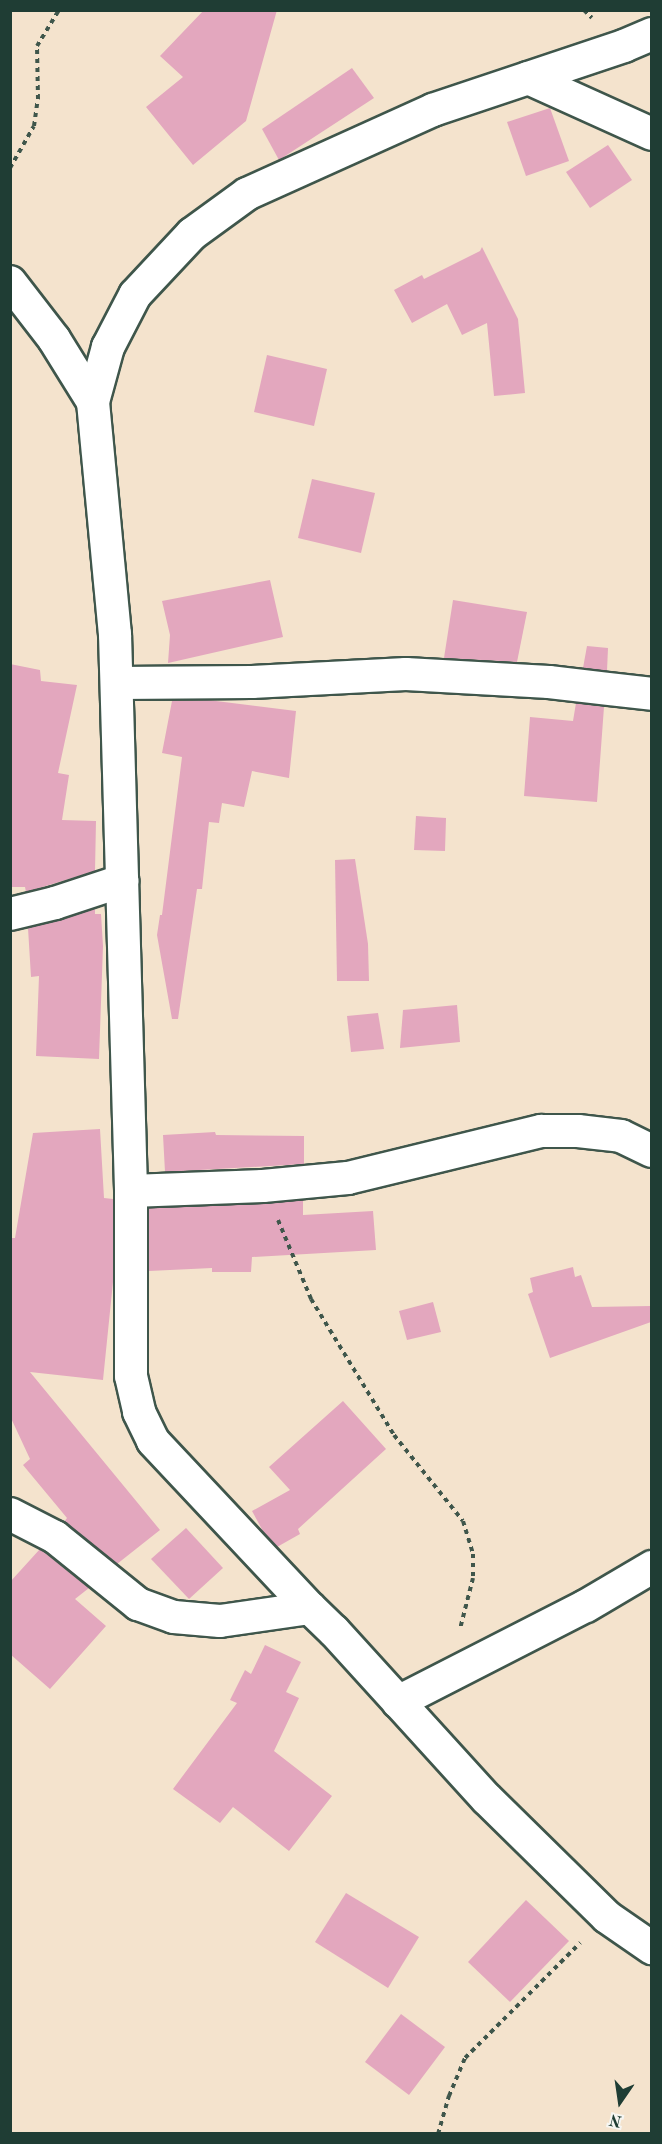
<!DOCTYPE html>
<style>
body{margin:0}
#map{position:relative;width:662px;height:2144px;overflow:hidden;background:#f4e3cd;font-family:"Old Standard TT",serif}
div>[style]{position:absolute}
.building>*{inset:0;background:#e3a7be}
.path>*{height:4px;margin-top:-2px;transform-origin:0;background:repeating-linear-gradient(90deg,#3f564b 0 4.5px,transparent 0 9px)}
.roads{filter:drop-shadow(2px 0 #3f564b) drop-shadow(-2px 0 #3f564b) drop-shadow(0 2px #3f564b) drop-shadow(0 -2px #3f564b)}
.street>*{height:32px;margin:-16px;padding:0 16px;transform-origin:16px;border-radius:16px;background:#fff}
span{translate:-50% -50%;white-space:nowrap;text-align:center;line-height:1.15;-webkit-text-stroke:5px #f6f6f2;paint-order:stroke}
.frame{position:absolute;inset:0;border:12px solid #1f3d34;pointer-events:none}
.north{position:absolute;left:590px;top:2072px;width:60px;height:60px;-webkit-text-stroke:4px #f6f6f2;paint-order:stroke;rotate:193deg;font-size:16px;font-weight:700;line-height:24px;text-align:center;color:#1f3d34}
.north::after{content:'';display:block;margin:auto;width:21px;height:27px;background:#1f3d34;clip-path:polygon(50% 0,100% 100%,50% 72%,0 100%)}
</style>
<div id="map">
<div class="building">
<i style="clip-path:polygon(204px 10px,277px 10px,246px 121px,193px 165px,146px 107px,183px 77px,160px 56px)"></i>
<i style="clip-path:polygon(352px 68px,374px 98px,279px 160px,262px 129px)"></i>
<i style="clip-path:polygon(550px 108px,569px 161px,526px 176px,507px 122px)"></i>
<i style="clip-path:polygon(608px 145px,632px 180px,590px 208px,566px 172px)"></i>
<i style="clip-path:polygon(482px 247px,518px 319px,525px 393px,494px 396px,487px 323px,462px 335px,447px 304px,412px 323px,394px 290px,422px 275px,424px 279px,480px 251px)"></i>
<i style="clip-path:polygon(267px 355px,327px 369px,314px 426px,254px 412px)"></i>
<i style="clip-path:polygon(312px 479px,375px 493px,361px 553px,298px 538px)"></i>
<i style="clip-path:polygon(270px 580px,283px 637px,168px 663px,170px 635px,162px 601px)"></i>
<i style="clip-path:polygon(453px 600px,527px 612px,517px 662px,444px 658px)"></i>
<i style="clip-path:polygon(587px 646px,608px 648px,607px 671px,583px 668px)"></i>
<i style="clip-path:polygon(10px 664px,40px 670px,41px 681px,77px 685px,58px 773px,69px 775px,62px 820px,96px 821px,95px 871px,26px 892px,25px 887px,10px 887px)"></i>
<i style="clip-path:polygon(208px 700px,296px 711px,289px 778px,252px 771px,244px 807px,222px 803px,219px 823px,209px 822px,202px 889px,197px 889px,178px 1019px,172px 1019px,157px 935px,160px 915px,162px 915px,182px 757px,162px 753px,172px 701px)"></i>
<i style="clip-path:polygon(576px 703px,604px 707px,597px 802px,524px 796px,530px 717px,573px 721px)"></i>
<i style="clip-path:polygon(416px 816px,446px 818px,445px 851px,414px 850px)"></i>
<i style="clip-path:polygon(355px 859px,368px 944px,369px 981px,337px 981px,335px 860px)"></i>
<i style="clip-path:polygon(95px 909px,95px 914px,101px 914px,103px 946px,99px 1059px,36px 1056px,39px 976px,31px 977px,28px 928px)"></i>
<i style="clip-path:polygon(457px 1005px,460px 1042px,400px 1048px,403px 1010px)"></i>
<i style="clip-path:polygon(378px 1013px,384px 1049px,351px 1052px,347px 1016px)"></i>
<i style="clip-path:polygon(100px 1129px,104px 1198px,113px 1199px,113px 1282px,103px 1380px,30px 1372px,160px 1530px,117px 1564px,64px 1522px,67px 1518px,23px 1465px,30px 1459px,10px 1416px,10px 1238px,15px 1238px,33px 1133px)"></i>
<i style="clip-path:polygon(215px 1132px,216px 1135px,304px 1136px,304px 1164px,165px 1172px,163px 1135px)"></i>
<i style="clip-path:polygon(303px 1200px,303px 1215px,373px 1211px,376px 1250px,252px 1257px,251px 1272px,212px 1272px,212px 1268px,149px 1271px,149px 1208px)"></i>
<i style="clip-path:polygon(573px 1267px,575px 1277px,581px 1275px,592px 1307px,651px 1306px,651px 1322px,550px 1358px,528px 1294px,533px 1292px,530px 1278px)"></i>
<i style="clip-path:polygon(433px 1302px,441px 1332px,407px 1340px,399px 1311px)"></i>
<i style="clip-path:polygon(343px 1401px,386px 1449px,298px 1529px,300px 1534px,277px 1547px,264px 1533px,252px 1511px,290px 1490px,269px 1467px)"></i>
<i style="clip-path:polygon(186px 1528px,223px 1568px,189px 1599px,151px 1559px)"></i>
<i style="clip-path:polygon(40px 1549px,89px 1588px,75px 1599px,106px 1626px,50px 1689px,10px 1654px,10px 1582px)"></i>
<i style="clip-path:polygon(265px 1645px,301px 1662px,286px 1692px,299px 1698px,274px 1751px,332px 1796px,289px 1851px,233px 1807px,220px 1823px,173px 1789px,237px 1703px,230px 1700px,245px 1670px,251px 1674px)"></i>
<i style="clip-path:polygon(346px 1893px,419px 1937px,388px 1988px,315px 1942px)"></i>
<i style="clip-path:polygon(526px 1900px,569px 1941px,510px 2002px,468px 1962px)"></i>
<i style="clip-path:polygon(401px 2014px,445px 2047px,409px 2095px,365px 2062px)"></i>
</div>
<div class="path">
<i style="left:584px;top:10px;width:11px;rotate:45deg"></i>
<i style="left:10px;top:168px;width:48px;rotate:-60.3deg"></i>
<i style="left:34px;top:126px;width:27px;rotate:-82deg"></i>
<i style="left:38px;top:99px;width:53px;rotate:-91.1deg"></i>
<i style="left:37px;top:46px;width:42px;rotate:-58.6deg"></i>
<i style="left:278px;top:1220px;width:86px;rotate:67.3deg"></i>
<i style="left:311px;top:1299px;width:159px;rotate:58.6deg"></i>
<i style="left:394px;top:1435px;width:110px;rotate:51.3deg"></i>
<i style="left:463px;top:1521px;width:34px;rotate:73deg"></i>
<i style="left:473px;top:1554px;width:24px;rotate:90deg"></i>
<i style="left:473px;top:1578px;width:53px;rotate:104.3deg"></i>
<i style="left:438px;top:2134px;width:40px;rotate:-74deg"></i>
<i style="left:449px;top:2096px;width:41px;rotate:-67.2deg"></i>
<i style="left:465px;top:2058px;width:163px;rotate:-45deg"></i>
</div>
<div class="roads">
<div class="street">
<i style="left:652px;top:34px;width:30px;rotate:157deg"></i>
<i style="left:624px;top:46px;width:201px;rotate:161.5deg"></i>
<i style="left:433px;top:110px;width:204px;rotate:155.7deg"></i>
<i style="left:247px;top:194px;width:68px;rotate:144deg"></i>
<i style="left:192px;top:234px;width:83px;rotate:133.1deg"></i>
<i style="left:135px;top:295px;width:59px;rotate:117.4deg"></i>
<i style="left:108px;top:347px;width:57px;rotate:105.3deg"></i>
<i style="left:93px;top:402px;width:233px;rotate:84.6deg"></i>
<i style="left:115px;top:634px;width:557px;rotate:88.35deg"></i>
<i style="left:131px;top:1191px;width:185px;rotate:90deg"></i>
<i style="left:131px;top:1376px;width:37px;rotate:77deg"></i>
<i style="left:139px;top:1412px;width:32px;rotate:64deg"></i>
<i style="left:153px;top:1441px;width:229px;rotate:46.8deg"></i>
<i style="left:310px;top:1608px;width:33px;rotate:44deg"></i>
<i style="left:334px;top:1631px;width:227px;rotate:47.7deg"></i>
<i style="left:487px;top:1799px;width:168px;rotate:44.5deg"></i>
<i style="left:607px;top:1917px;width:55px;rotate:34.6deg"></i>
<i style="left:528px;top:78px;width:136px;rotate:24.3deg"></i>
<i style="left:10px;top:282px;width:72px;rotate:52.3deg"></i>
<i style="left:54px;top:339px;width:74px;rotate:58.2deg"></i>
<i style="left:117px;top:683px;width:135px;rotate:-0.4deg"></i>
<i style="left:252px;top:682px;width:154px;rotate:-3deg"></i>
<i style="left:406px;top:674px;width:143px;rotate:3.2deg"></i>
<i style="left:549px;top:682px;width:104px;rotate:6.6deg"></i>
<i style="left:10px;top:914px;width:46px;rotate:-13.7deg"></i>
<i style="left:55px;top:903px;width:71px;rotate:-18.2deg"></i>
<i style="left:131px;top:1191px;width:132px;rotate:-2.2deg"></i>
<i style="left:263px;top:1186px;width:85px;rotate:-5.4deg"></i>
<i style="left:348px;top:1178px;width:199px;rotate:-13.7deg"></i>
<i style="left:541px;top:1131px;width:37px"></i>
<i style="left:578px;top:1131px;width:43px;rotate:6.6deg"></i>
<i style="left:621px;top:1136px;width:34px;rotate:26deg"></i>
<i style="left:10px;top:1514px;width:51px;rotate:27.1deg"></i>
<i style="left:55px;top:1537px;width:107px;rotate:38.9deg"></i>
<i style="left:138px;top:1604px;width:38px;rotate:20deg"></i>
<i style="left:174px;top:1617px;width:46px;rotate:5deg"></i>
<i style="left:220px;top:1621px;width:91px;rotate:-8.2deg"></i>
<i style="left:398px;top:1702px;width:211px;rotate:-27.1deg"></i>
<i style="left:586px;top:1606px;width:77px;rotate:-30.6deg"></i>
</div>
</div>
<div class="frame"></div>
<div class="north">N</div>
</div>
